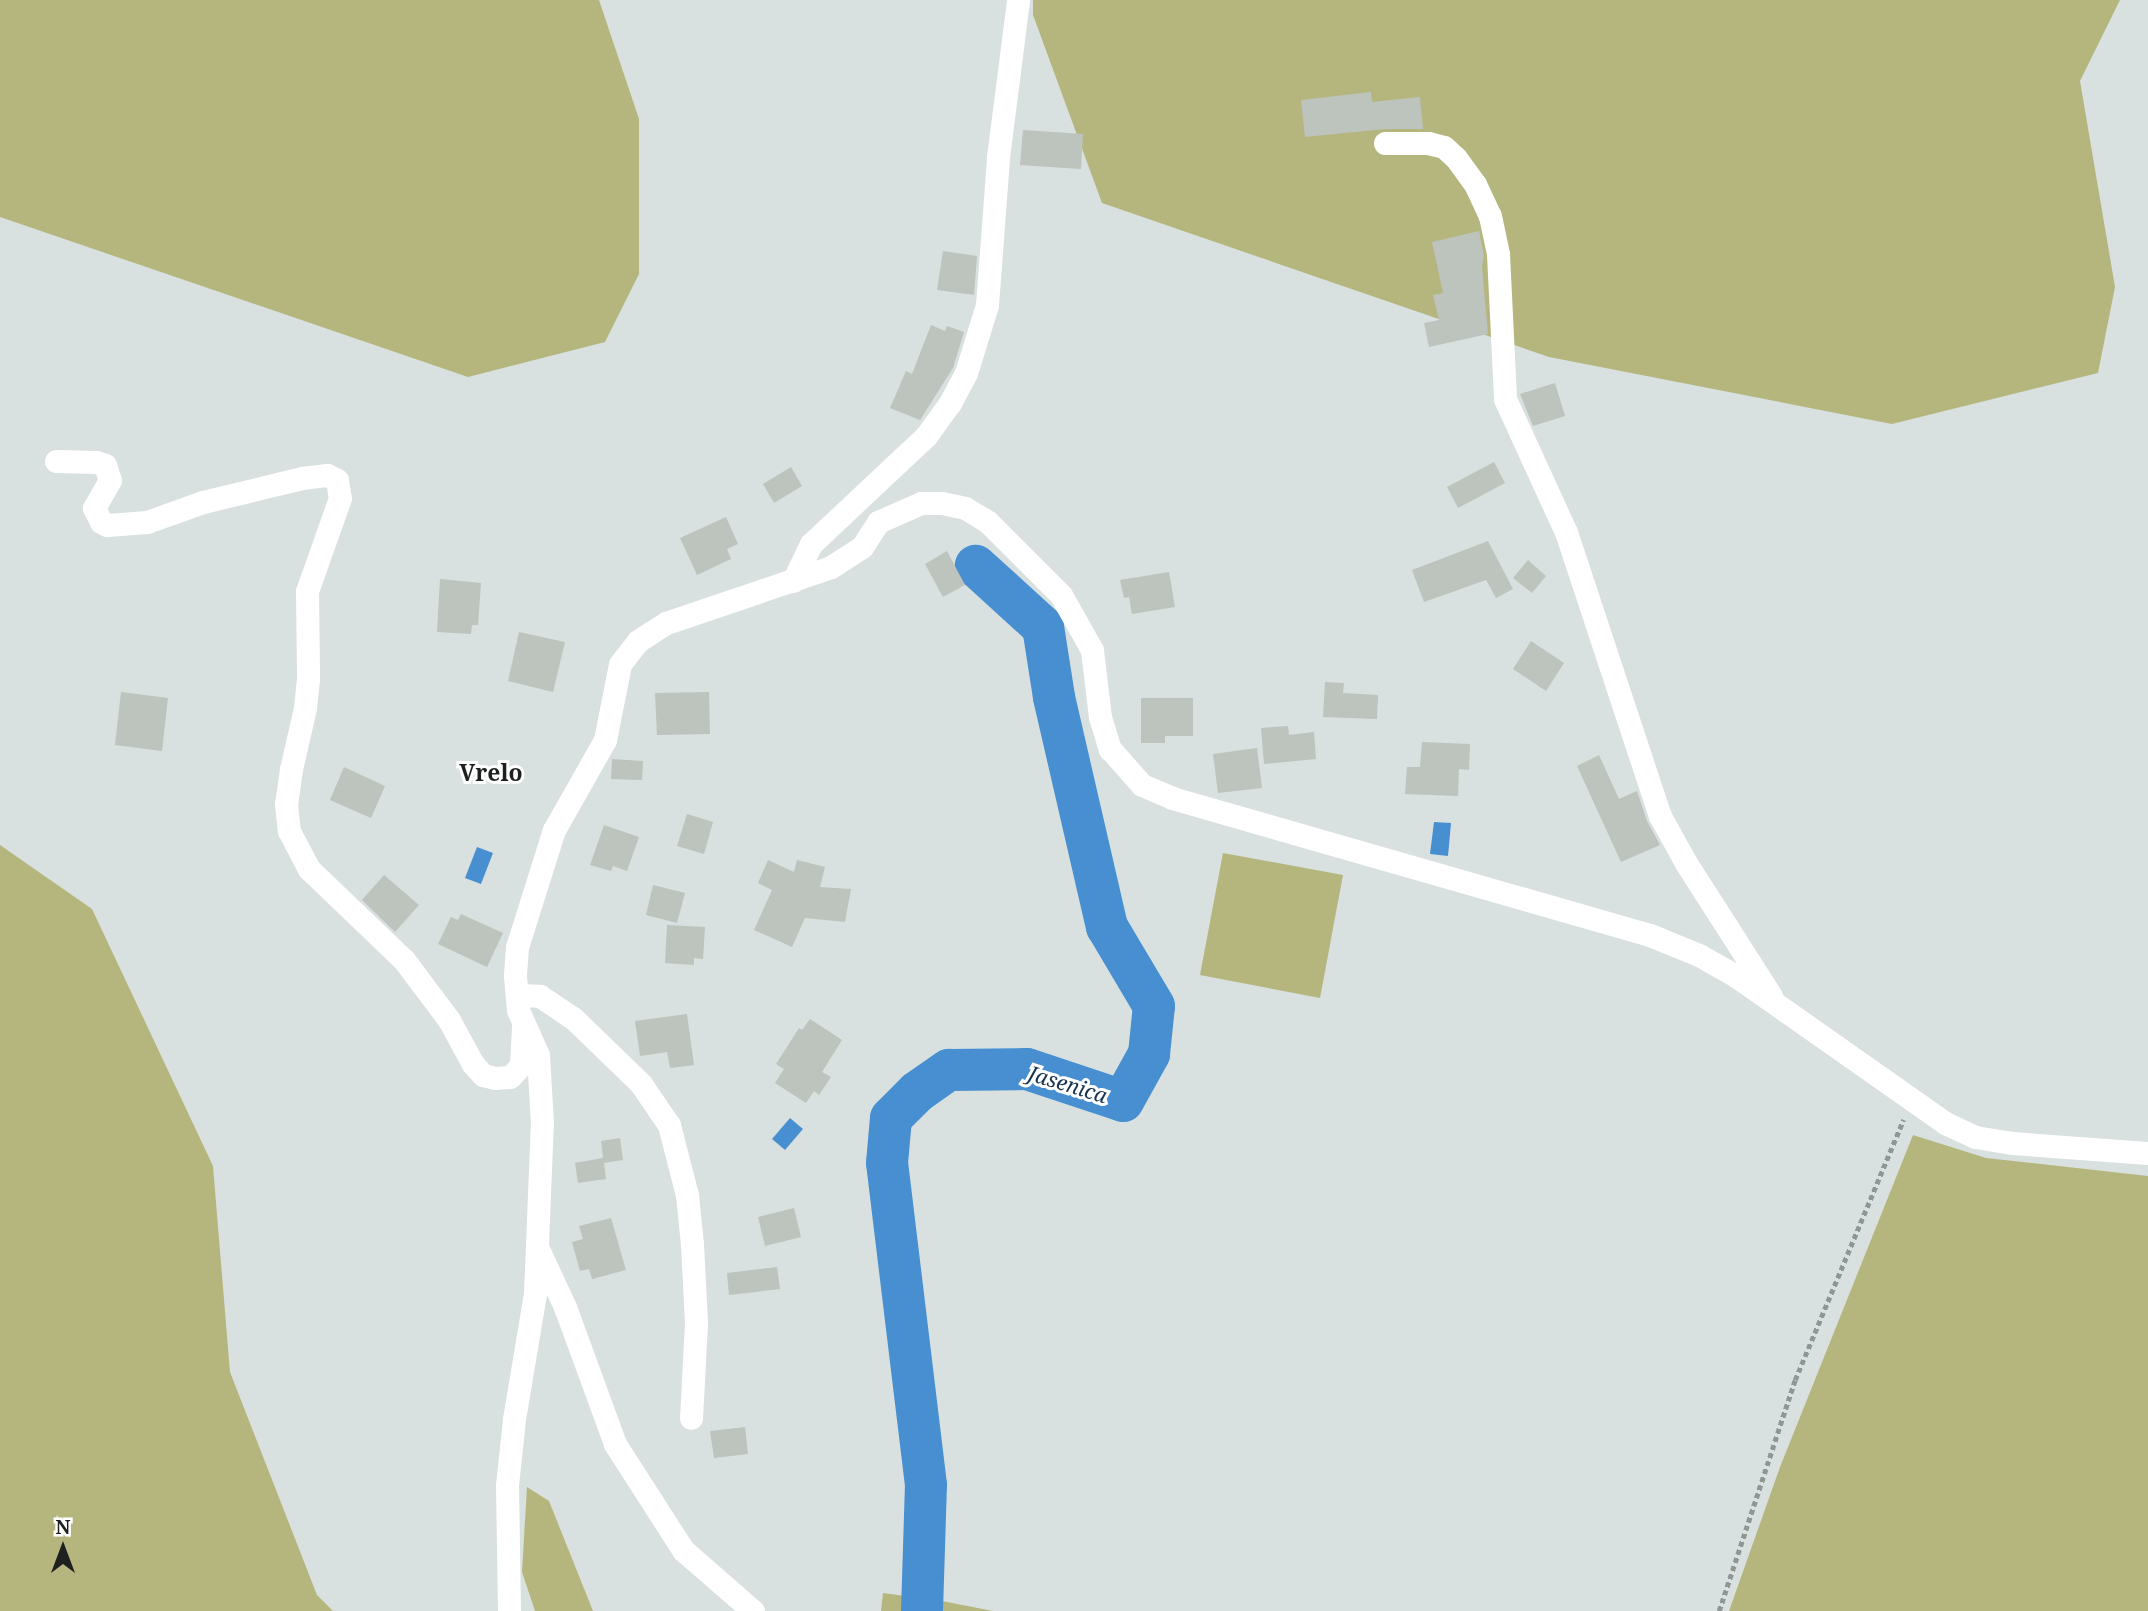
<!DOCTYPE html>
<style>
body{margin:0}
#map{position:relative;width:2148px;height:1611px;overflow:hidden;background:#d8e1df;font-family:"Noto Serif",serif}
div>[style]{position:absolute}
.green>*{inset:0;background:#b5b67e}
.water>*{inset:0;background:#478fd1}
.river>*{height:42px;margin:-21px;padding:0 21px;transform-origin:21px;border-radius:21px;background:#478fd1}
.building>*{inset:0;background:#bdc3bd}
.path>*{height:4.5px;margin-top:-2.25px;transform-origin:0;background:repeating-linear-gradient(90deg,#8f9694 0 5px,transparent 0 8.5px)}
.minor>*{height:23px;margin:-11.5px;padding:0 11.5px;transform-origin:11.5px;border-radius:11.5px;background:#fff}
span{translate:-50% -50%;white-space:nowrap;text-align:center;line-height:1.15;-webkit-text-stroke:6px #fff;paint-order:stroke}
.water-label{font-size:21px;color:#16334f;font-style:italic}
.quarter-label{font-size:23px;color:#1d201f;font-weight:700}
.north{position:absolute;left:28px;top:1513px;width:70px;height:70px;-webkit-text-stroke:5px #fff;paint-order:stroke;rotate:0deg;font-size:19px;font-weight:700;line-height:28px;text-align:center;color:#1d201f}
.north::after{content:'';display:block;margin:auto;width:24px;height:32px;background:#1d201f;clip-path:polygon(50% 0,100% 100%,50% 72%,0 100%)}
</style>
<div id="map">
<div class="green">
<i style="clip-path:polygon(0 0,599px 0,639px 119px,639px 274px,605px 342px,468px 377px,0 217px)"></i>
<i style="clip-path:polygon(1033px 0,2120px 0,2080px 81px,2115px 287px,2098px 373px,1892px 424px,1549px 357px,1102px 203px,1033px 15px)"></i>
<i style="clip-path:polygon(0 845px,92px 909px,213px 1166px,230px 1372px,317px 1595px,333px 1611px,0 1611px)"></i>
<i style="clip-path:polygon(1223px 853px,1343px 875px,1320px 998px,1200px 975px)"></i>
<i style="clip-path:polygon(1913px 1135px,1986px 1158px,2148px 1176px,2148px 1611px,1729px 1611px,1780px 1467px)"></i>
<i style="clip-path:polygon(527px 1487px,549px 1501px,593px 1611px,535px 1611px,522px 1572px)"></i>
<i style="clip-path:polygon(883px 1593px,942px 1601px,993px 1611px,881px 1611px)"></i>
</div>
<div class="water">
<i style="clip-path:polygon(1434px 822px,1451px 823px,1448px 856px,1430px 854px)"></i>
<i style="clip-path:polygon(477px 847px,493px 853px,481px 884px,465px 878px)"></i>
<i style="clip-path:polygon(790px 1118px,803px 1129px,785px 1150px,772px 1139px)"></i>
</div>
<div class="river">
<i style="left:922px;top:1611px;width:126px;rotate:-88.2deg"></i>
<i style="left:926px;top:1485px;width:324px;rotate:-96.9deg"></i>
<i style="left:887px;top:1163px;width:45px;rotate:-84.9deg"></i>
<i style="left:891px;top:1118px;width:37px;rotate:-45deg"></i>
<i style="left:917px;top:1092px;width:39px;rotate:-35deg"></i>
<i style="left:949px;top:1070px;width:78px;rotate:-0.7deg"></i>
<i style="left:1027px;top:1069px;width:101px;rotate:18.4deg"></i>
<i style="left:1123px;top:1101px;width:54px;rotate:-61deg"></i>
<i style="left:1149px;top:1054px;width:48px;rotate:-84.1deg"></i>
<i style="left:1154px;top:1006px;width:92px;rotate:-120.7deg"></i>
<i style="left:1107px;top:927px;width:236px;rotate:-103deg"></i>
<i style="left:1054px;top:697px;width:71px;rotate:-98.9deg"></i>
<i style="left:1043px;top:627px;width:91px;rotate:-137.7deg"></i>
</div>
<div class="building">
<i style="clip-path:polygon(1371px 92px,1372px 102px,1420px 97px,1423px 129px,1385px 129px,1305px 137px,1301px 100px)"></i>
<i style="clip-path:polygon(1023px 130px,1083px 134px,1081px 169px,1020px 165px)"></i>
<i style="clip-path:polygon(1479px 231px,1484px 256px,1482px 267px,1488px 334px,1429px 347px,1424px 323px,1439px 320px,1433px 295px,1443px 293px,1432px 242px)"></i>
<i style="clip-path:polygon(943px 251px,977px 256px,974px 295px,937px 290px)"></i>
<i style="clip-path:polygon(931px 325px,945px 331px,947px 326px,964px 332px,953px 368px,920px 420px,890px 408px,906px 371px,912px 374px)"></i>
<i style="clip-path:polygon(1555px 383px,1565px 416px,1533px 426px,1520px 394px)"></i>
<i style="clip-path:polygon(1494px 462px,1505px 483px,1458px 508px,1447px 487px)"></i>
<i style="clip-path:polygon(791px 467px,802px 486px,774px 503px,763px 484px)"></i>
<i style="clip-path:polygon(726px 517px,738px 544px,727px 549px,731px 559px,697px 575px,680px 538px)"></i>
<i style="clip-path:polygon(1488px 541px,1513px 589px,1496px 598px,1486px 580px,1424px 602px,1412px 570px)"></i>
<i style="clip-path:polygon(947px 551px,965px 585px,943px 597px,925px 564px)"></i>
<i style="clip-path:polygon(1528px 560px,1546px 576px,1532px 593px,1513px 578px)"></i>
<i style="clip-path:polygon(1169px 572px,1175px 607px,1132px 614px,1129px 597px,1124px 598px,1120px 580px)"></i>
<i style="clip-path:polygon(440px 579px,481px 583px,478px 625px,472px 625px,471px 634px,437px 632px)"></i>
<i style="clip-path:polygon(519px 632px,565px 642px,553px 692px,508px 681px)"></i>
<i style="clip-path:polygon(1531px 641px,1564px 663px,1546px 691px,1513px 669px)"></i>
<i style="clip-path:polygon(1325px 682px,1344px 683px,1343px 693px,1378px 695px,1377px 719px,1323px 717px)"></i>
<i style="clip-path:polygon(121px 692px,168px 698px,162px 751px,115px 745px)"></i>
<i style="clip-path:polygon(709px 692px,710px 734px,657px 735px,655px 693px)"></i>
<i style="clip-path:polygon(1141px 698px,1193px 698px,1193px 736px,1165px 736px,1165px 743px,1141px 743px)"></i>
<i style="clip-path:polygon(1288px 726px,1289px 735px,1314px 732px,1316px 759px,1264px 764px,1261px 728px)"></i>
<i style="clip-path:polygon(1422px 742px,1470px 744px,1469px 770px,1459px 769px,1458px 796px,1405px 794px,1407px 767px,1420px 767px)"></i>
<i style="clip-path:polygon(1257px 748px,1262px 788px,1218px 793px,1213px 754px)"></i>
<i style="clip-path:polygon(1599px 755px,1619px 799px,1637px 791px,1647px 821px,1660px 845px,1621px 862px,1577px 766px)"></i>
<i style="clip-path:polygon(612px 759px,643px 761px,642px 780px,611px 779px)"></i>
<i style="clip-path:polygon(344px 767px,385px 786px,371px 818px,330px 800px)"></i>
<i style="clip-path:polygon(687px 814px,713px 822px,704px 854px,677px 846px)"></i>
<i style="clip-path:polygon(604px 825px,639px 837px,627px 871px,613px 866px,611px 871px,590px 865px)"></i>
<i style="clip-path:polygon(768px 860px,794px 872px,797px 860px,825px 867px,820px 887px,851px 889px,845px 922px,805px 918px,792px 947px,754px 930px,772px 890px,758px 883px)"></i>
<i style="clip-path:polygon(384px 875px,419px 905px,395px 932px,362px 900px)"></i>
<i style="clip-path:polygon(653px 885px,685px 893px,677px 923px,646px 915px)"></i>
<i style="clip-path:polygon(461px 914px,503px 933px,487px 967px,438px 944px,451px 917px,458px 920px)"></i>
<i style="clip-path:polygon(667px 925px,705px 927px,703px 959px,694px 958px,694px 965px,665px 963px)"></i>
<i style="clip-path:polygon(687px 1014px,694px 1065px,670px 1068px,667px 1052px,640px 1056px,635px 1021px)"></i>
<i style="clip-path:polygon(810px 1019px,842px 1040px,822px 1072px,831px 1077px,819px 1095px,814px 1091px,806px 1103px,775px 1083px,784px 1069px,776px 1064px,799px 1028px,802px 1030px)"></i>
<i style="clip-path:polygon(620px 1138px,623px 1160px,604px 1163px,606px 1179px,578px 1183px,575px 1163px,603px 1158px,601px 1141px)"></i>
<i style="clip-path:polygon(794px 1208px,801px 1237px,765px 1246px,758px 1217px)"></i>
<i style="clip-path:polygon(611px 1218px,626px 1270px,592px 1279px,589px 1269px,580px 1271px,572px 1242px,583px 1239px,579px 1226px)"></i>
<i style="clip-path:polygon(777px 1267px,780px 1289px,729px 1295px,727px 1273px)"></i>
<i style="clip-path:polygon(745px 1427px,748px 1454px,714px 1458px,710px 1431px)"></i>
</div>
<div class="path">
<i style="left:1719px;top:1611px;width:243px;rotate:-71.8deg"></i>
<i style="left:1795px;top:1380px;width:282px;rotate:-67.4deg"></i>
</div>
<div class="minor">
<i style="left:1385px;top:143px;width:43px"></i>
<i style="left:1428px;top:143px;width:16px;rotate:14deg"></i>
<i style="left:1444px;top:147px;width:16px;rotate:43deg"></i>
<i style="left:1456px;top:158px;width:32px;rotate:54deg"></i>
<i style="left:1475px;top:184px;width:35px;rotate:65deg"></i>
<i style="left:1490px;top:216px;width:39px;rotate:78deg"></i>
<i style="left:1498px;top:254px;width:145px;rotate:87.2deg"></i>
<i style="left:1505px;top:399px;width:146px;rotate:65.4deg"></i>
<i style="left:1566px;top:532px;width:299px;rotate:71.7deg"></i>
<i style="left:1660px;top:816px;width:54px;rotate:61deg"></i>
<i style="left:1686px;top:863px;width:158px;rotate:57.4deg"></i>
<i style="left:56px;top:461px;width:40px;rotate:1.4deg"></i>
<i style="left:96px;top:462px;width:9px;rotate:18deg"></i>
<i style="left:105px;top:465px;width:16px;rotate:72deg"></i>
<i style="left:110px;top:480px;width:32px;rotate:120deg"></i>
<i style="left:94px;top:508px;width:16px;rotate:63deg"></i>
<i style="left:101px;top:522px;width:7px;rotate:27deg"></i>
<i style="left:107px;top:525px;width:40px;rotate:-4.3deg"></i>
<i style="left:147px;top:522px;width:59px;rotate:-19.7deg"></i>
<i style="left:203px;top:502px;width:102px;rotate:-13.6deg"></i>
<i style="left:302px;top:478px;width:25px;rotate:-7deg"></i>
<i style="left:327px;top:475px;width:11px;rotate:27deg"></i>
<i style="left:337px;top:480px;width:18px;rotate:81deg"></i>
<i style="left:340px;top:498px;width:99px;rotate:109.5deg"></i>
<i style="left:307px;top:591px;width:88px;rotate:89.3deg"></i>
<i style="left:308px;top:679px;width:29px;rotate:96deg"></i>
<i style="left:305px;top:708px;width:63px;rotate:102.9deg"></i>
<i style="left:291px;top:769px;width:35px;rotate:98deg"></i>
<i style="left:286px;top:804px;width:27px;rotate:84deg"></i>
<i style="left:289px;top:831px;width:43px;rotate:62.2deg"></i>
<i style="left:309px;top:869px;width:132px;rotate:43.8deg"></i>
<i style="left:404px;top:960px;width:75px;rotate:53.1deg"></i>
<i style="left:449px;top:1020px;width:50px;rotate:61.4deg"></i>
<i style="left:473px;top:1064px;width:15px;rotate:48deg"></i>
<i style="left:483px;top:1075px;width:12px;rotate:14deg"></i>
<i style="left:495px;top:1078px;width:15px;rotate:-4deg"></i>
<i style="left:510px;top:1077px;width:16px;rotate:-47deg"></i>
<i style="left:521px;top:1065px;width:39px;rotate:-87deg"></i>
<i style="left:793px;top:581px;width:41px;rotate:-64.1deg"></i>
<i style="left:811px;top:544px;width:158px;rotate:-43.2deg"></i>
<i style="left:926px;top:436px;width:41px;rotate:-54deg"></i>
<i style="left:950px;top:403px;width:34px;rotate:-62deg"></i>
<i style="left:966px;top:373px;width:71px;rotate:-72.8deg"></i>
<i style="left:987px;top:305px;width:148px;rotate:-85.7deg"></i>
<i style="left:998px;top:157px;width:158px;rotate:-82.7deg"></i>
<i style="left:517px;top:995px;width:23px;rotate:2deg"></i>
<i style="left:540px;top:996px;width:40px;rotate:34deg"></i>
<i style="left:573px;top:1018px;width:95px;rotate:44.1deg"></i>
<i style="left:641px;top:1084px;width:50px;rotate:55.7deg"></i>
<i style="left:669px;top:1125px;width:72px;rotate:75.6deg"></i>
<i style="left:687px;top:1195px;width:49px;rotate:84.2deg"></i>
<i style="left:692px;top:1244px;width:79px;rotate:87.1deg"></i>
<i style="left:696px;top:1323px;width:95px;rotate:93deg"></i>
<i style="left:539px;top:1251px;width:62px;rotate:65.1deg"></i>
<i style="left:565px;top:1307px;width:146px;rotate:69.9deg"></i>
<i style="left:615px;top:1444px;width:126px;rotate:57.3deg"></i>
<i style="left:683px;top:1550px;width:93px;rotate:41.1deg"></i>
<i style="left:509px;top:1611px;width:126px;rotate:-90.9deg"></i>
<i style="left:507px;top:1485px;width:66px;rotate:-83.9deg"></i>
<i style="left:514px;top:1419px;width:127px;rotate:-80.5deg"></i>
<i style="left:535px;top:1294px;width:171px;rotate:-87.7deg"></i>
<i style="left:542px;top:1123px;width:68px;rotate:-93.4deg"></i>
<i style="left:538px;top:1055px;width:49px;rotate:-114deg"></i>
<i style="left:518px;top:1010px;width:35px;rotate:-95deg"></i>
<i style="left:515px;top:975px;width:28px;rotate:-86deg"></i>
<i style="left:517px;top:947px;width:123px;rotate:-72.5deg"></i>
<i style="left:554px;top:830px;width:103px;rotate:-60.5deg"></i>
<i style="left:605px;top:740px;width:77px;rotate:-78.8deg"></i>
<i style="left:620px;top:664px;width:29px;rotate:-52deg"></i>
<i style="left:638px;top:641px;width:33px;rotate:-33deg"></i>
<i style="left:666px;top:623px;width:174px;rotate:-18.7deg"></i>
<i style="left:831px;top:567px;width:37px;rotate:-33deg"></i>
<i style="left:862px;top:547px;width:30px;rotate:-57deg"></i>
<i style="left:878px;top:522px;width:47px;rotate:-23.8deg"></i>
<i style="left:921px;top:503px;width:21px"></i>
<i style="left:942px;top:503px;width:24px;rotate:12deg"></i>
<i style="left:965px;top:508px;width:27px;rotate:31deg"></i>
<i style="left:988px;top:522px;width:103px;rotate:45deg"></i>
<i style="left:1061px;top:595px;width:63px;rotate:60.6deg"></i>
<i style="left:1092px;top:650px;width:67px;rotate:83.2deg"></i>
<i style="left:1100px;top:717px;width:34px;rotate:73deg"></i>
<i style="left:1110px;top:749px;width:48px;rotate:48.4deg"></i>
<i style="left:1142px;top:785px;width:33px;rotate:23deg"></i>
<i style="left:1172px;top:798px;width:497px;rotate:16deg"></i>
<i style="left:1650px;top:935px;width:53px;rotate:22.2deg"></i>
<i style="left:1699px;top:955px;width:43px;rotate:29.6deg"></i>
<i style="left:1736px;top:976px;width:256px;rotate:35.1deg"></i>
<i style="left:1945px;top:1123px;width:33px;rotate:25deg"></i>
<i style="left:1975px;top:1137px;width:37px;rotate:9deg"></i>
<i style="left:2012px;top:1143px;width:136px;rotate:4.2deg"></i>
</div>
<div class="water-label">
<span style="left:1068px;top:1084px;rotate:17deg">Jasenica</span>
</div>
<div class="quarter-label">
<span style="left:491px;top:772px">Vrelo</span>
</div>
<div class="north">N</div>
</div>
